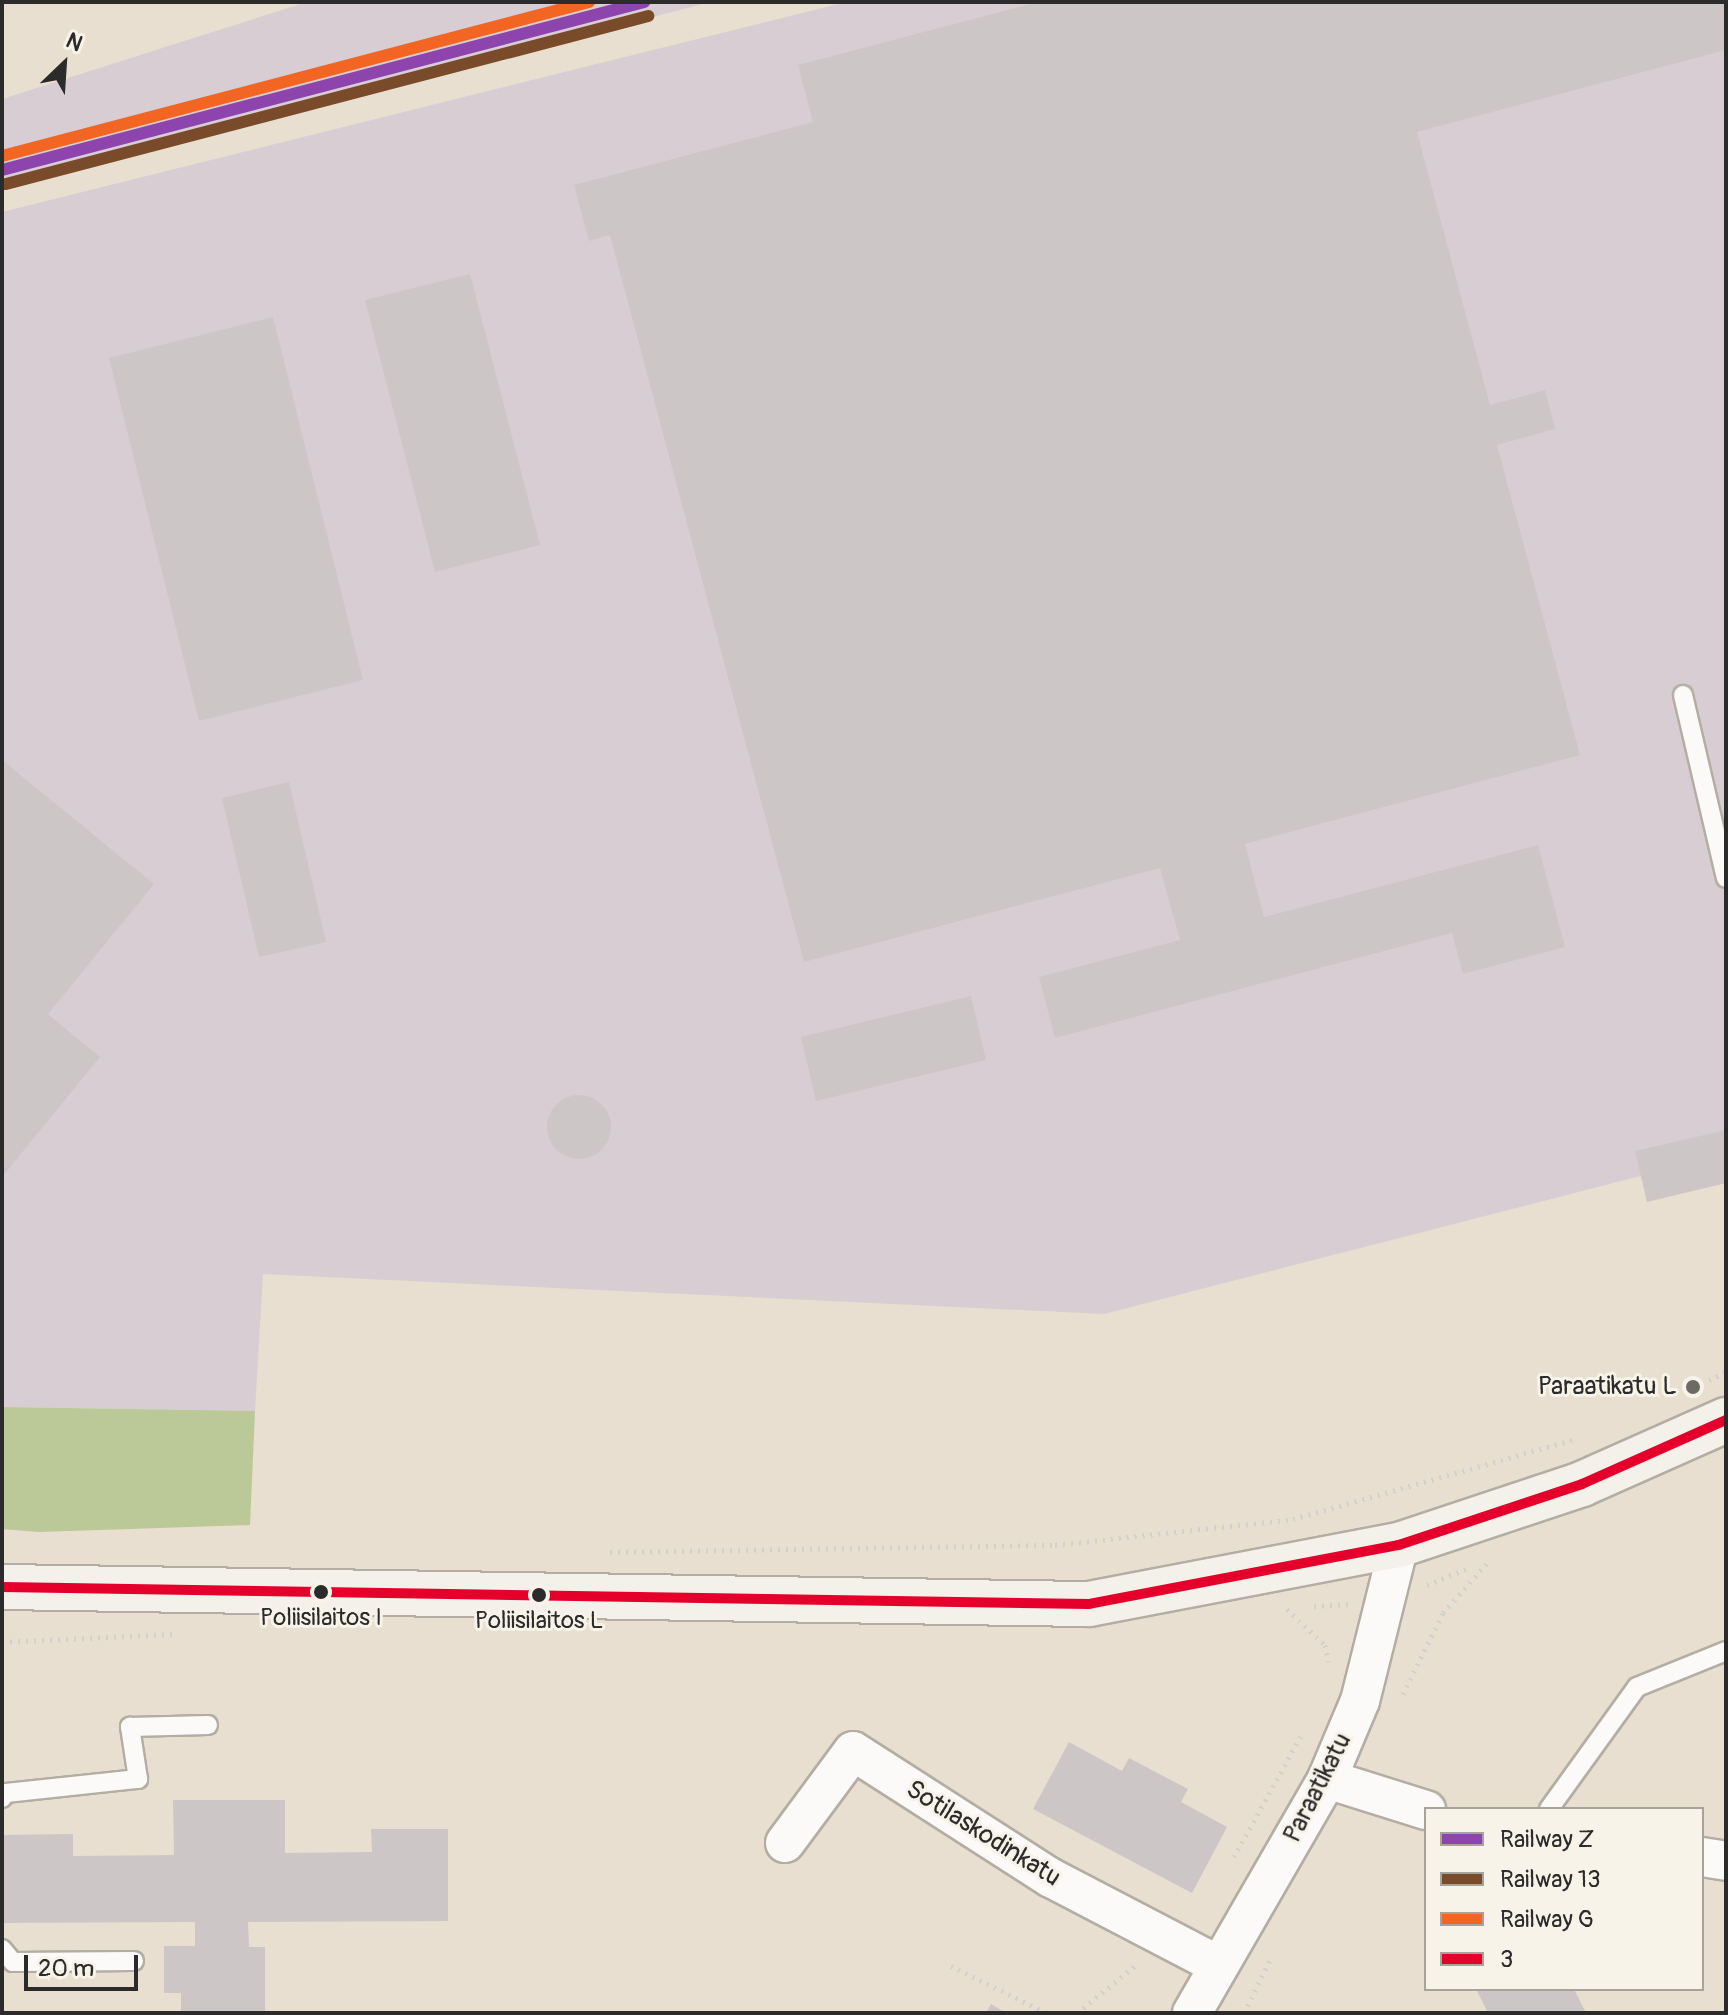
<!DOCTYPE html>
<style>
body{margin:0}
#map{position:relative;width:1728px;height:2015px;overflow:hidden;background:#e8dfd0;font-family:Pangolin,sans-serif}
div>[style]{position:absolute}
.industrial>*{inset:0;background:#d8cdd3}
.forest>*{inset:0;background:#bbc897}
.building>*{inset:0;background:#cdc6c7}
.round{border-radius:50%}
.path>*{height:5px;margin-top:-2.5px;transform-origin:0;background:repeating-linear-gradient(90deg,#d3d1cd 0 2px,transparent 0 8px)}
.roads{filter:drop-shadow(2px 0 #b3ada3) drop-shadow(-2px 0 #b3ada3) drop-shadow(0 2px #b3ada3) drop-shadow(0 -2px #b3ada3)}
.lane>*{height:18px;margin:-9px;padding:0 9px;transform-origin:9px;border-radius:9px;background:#fcfaf8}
.street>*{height:38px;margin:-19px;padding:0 19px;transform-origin:19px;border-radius:19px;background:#fcfaf8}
.secondary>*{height:44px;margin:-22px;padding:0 22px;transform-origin:22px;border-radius:22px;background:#f4f0ea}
.bus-1>*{height:10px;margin:-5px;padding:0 5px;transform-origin:5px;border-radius:5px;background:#e4002b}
.rail-1>*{height:12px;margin:-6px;padding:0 6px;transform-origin:6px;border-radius:6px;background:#8e44ad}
.rail-2>*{height:12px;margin:-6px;padding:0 6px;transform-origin:6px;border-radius:6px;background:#7a4b2a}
.rail-3>*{height:12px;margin:-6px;padding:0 6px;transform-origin:6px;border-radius:6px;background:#f26522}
.dots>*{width:22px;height:22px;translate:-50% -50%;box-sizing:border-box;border:4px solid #f7f3e8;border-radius:50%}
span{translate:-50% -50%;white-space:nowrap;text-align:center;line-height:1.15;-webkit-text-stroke:6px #f7f3e8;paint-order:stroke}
.bus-label{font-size:24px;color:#2b2b2b}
.poi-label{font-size:26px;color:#2b2b2b}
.right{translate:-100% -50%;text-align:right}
.street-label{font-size:26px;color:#2b2b2b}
.frame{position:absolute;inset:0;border:4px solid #2b2b2b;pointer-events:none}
.legend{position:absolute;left:1424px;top:1807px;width:280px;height:184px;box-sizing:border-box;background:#f7f3e8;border:2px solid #a5a39c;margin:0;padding:10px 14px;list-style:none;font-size:24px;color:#2b2b2b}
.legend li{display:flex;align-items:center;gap:16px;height:40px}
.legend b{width:40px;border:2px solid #a5a39c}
.north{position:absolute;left:24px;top:24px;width:80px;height:80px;-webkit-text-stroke:6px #f7f3e8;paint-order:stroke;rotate:25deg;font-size:22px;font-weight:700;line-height:32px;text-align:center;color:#2b2b2b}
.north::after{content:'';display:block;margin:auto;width:28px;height:36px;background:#2b2b2b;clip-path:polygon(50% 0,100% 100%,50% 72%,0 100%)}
.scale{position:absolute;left:24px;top:1955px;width:114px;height:36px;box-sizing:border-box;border:4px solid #2b2b2b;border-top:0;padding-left:10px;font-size:24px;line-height:28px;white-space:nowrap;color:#2b2b2b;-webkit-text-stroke:6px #f7f3e8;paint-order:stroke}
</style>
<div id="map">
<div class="industrial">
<i style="clip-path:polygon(307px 2px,710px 2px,2px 188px,2px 99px)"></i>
<i style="clip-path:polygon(846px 2px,1726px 2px,1726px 1154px,1104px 1314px,263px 1274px,255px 1411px,2px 1407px,2px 212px)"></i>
</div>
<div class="forest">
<i style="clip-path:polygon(2px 1407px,255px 1411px,250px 1525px,39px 1532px,2px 1529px)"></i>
</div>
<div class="building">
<i style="clip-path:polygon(1038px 2px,1726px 2px,1726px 50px,1417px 132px,1490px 405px,1545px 390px,1555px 429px,1497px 445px,1580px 755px,1245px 844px,1264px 917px,1538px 845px,1565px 947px,1463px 974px,1452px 933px,1055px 1038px,1039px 977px,1180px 940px,1160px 868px,804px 962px,610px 235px,589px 241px,574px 185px,813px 122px,798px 65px)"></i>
<i style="clip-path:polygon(470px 274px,540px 545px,435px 572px,365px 300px)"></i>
<i style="clip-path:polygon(273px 317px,363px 680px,199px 721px,109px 358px)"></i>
<i style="clip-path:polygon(2px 760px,154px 884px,48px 1014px,100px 1057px,2px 1177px)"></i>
<i style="clip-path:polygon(289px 782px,326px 942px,259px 957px,222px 798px)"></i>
<i style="clip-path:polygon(971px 996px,986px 1060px,816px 1101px,801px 1037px)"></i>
<i class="round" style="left:547px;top:1095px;width:64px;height:64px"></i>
<i style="clip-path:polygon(1726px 1130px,1726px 1183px,1647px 1202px,1635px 1151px)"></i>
<i style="clip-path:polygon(1069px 1742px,1122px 1771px,1129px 1758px,1188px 1789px,1181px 1802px,1227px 1827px,1192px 1893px,1033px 1809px)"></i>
<i style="clip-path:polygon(173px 1800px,285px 1800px,285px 1853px,372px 1852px,371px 1829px,448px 1829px,448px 1921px,248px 1922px,249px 1947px,265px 1947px,265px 2013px,181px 2013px,181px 1993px,164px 1993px,164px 1946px,195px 1946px,195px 1922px,2px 1923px,2px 1835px,73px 1834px,73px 1856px,174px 1855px)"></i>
<i style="clip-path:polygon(1476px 1989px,1574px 1989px,1586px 2013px,1488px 2013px)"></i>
<i style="clip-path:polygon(991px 2004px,1006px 2013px,986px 2013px)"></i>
</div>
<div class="path">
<i style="left:1709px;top:1380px;width:19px;rotate:-25deg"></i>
<i style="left:610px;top:1552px;width:445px;rotate:-0.9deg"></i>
<i style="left:1055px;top:1545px;width:239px;rotate:-6.2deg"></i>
<i style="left:1293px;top:1519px;width:293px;rotate:-15.8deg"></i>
<i style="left:1427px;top:1585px;width:42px;rotate:-22.3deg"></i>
<i style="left:1314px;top:1606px;width:34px;rotate:-3deg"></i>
<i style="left:1287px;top:1609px;width:52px;rotate:43.5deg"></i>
<i style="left:1325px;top:1645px;width:17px;rotate:77deg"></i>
<i style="left:2px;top:1642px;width:170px;rotate:-2.7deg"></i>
<i style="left:1403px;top:1694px;width:90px;rotate:-63.7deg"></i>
<i style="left:1443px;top:1613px;width:71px;rotate:-48.4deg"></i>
<i style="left:1234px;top:1857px;width:138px;rotate:-61deg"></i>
<i style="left:951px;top:1966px;width:107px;rotate:26.1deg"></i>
<i style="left:1077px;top:2013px;width:76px;rotate:-39.1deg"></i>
<i style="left:1244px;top:2013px;width:59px;rotate:-63.9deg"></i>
</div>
<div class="roads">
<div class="lane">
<i style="left:1683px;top:695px;width:188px;rotate:76.8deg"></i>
<i style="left:2px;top:1798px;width:6px;rotate:-51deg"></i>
<i style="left:6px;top:1793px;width:133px;rotate:-6.1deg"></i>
<i style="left:138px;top:1779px;width:53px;rotate:-98.7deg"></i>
<i style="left:130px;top:1727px;width:78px;rotate:-1.5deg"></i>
<i style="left:1549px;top:1809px;width:150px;rotate:-54.2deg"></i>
<i style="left:1637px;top:1687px;width:96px;rotate:-22deg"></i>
<i style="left:2px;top:1949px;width:17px;rotate:50deg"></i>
<i style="left:13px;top:1962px;width:121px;rotate:-0.5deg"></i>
</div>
<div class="street">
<i style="left:1327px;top:1779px;width:104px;rotate:17.4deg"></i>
<i style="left:785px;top:1843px;width:114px;rotate:-53.5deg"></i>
<i style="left:853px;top:1751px;width:235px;rotate:32.7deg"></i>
<i style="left:1051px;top:1878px;width:188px;rotate:27.5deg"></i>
<i style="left:1702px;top:1857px;width:24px;rotate:9deg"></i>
<i style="left:1192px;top:2013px;width:270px;rotate:-60deg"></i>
<i style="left:1327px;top:1779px;width:85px;rotate:-67.1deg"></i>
<i style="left:1360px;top:1701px;width:161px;rotate:-76deg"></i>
</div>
<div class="secondary">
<i style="left:2px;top:1587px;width:1087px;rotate:0.9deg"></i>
<i style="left:1089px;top:1604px;width:316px;rotate:-10.8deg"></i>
<i style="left:1399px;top:1545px;width:193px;rotate:-18.4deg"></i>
<i style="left:1582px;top:1484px;width:158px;rotate:-24deg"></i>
</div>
</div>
<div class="bus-1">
<i style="left:2px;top:1587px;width:1087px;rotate:0.9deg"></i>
<i style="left:1089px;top:1604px;width:316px;rotate:-10.8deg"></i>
<i style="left:1399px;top:1545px;width:193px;rotate:-18.4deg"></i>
<i style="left:1582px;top:1484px;width:158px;rotate:-24deg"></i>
</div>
<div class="rail-1">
<i style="left:2px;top:170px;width:664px;rotate:-14.66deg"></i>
</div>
<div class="rail-2">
<i style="left:6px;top:184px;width:664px;rotate:-14.66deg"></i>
</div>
<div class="rail-3">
<i style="left:2px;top:156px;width:607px;rotate:-14.7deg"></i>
</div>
<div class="dots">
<i style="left:1693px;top:1387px;background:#6d6a65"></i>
<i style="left:321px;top:1592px;background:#2b2b2b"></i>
<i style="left:539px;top:1595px;background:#2b2b2b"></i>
</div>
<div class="bus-label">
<span style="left:321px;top:1618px">Poliisilaitos I</span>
<span style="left:539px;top:1621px">Poliisilaitos L</span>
</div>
<div class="poi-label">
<span class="right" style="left:1677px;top:1387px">Paraatikatu L</span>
</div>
<div class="street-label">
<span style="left:1318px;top:1788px;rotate:-63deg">Paraatikatu</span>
<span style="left:983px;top:1834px;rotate:32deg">Sotilaskodinkatu</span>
</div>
<div class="frame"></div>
<ul class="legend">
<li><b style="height:10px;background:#8e44ad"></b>Railway Z</li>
<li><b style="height:10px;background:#7a4b2a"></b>Railway 13</li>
<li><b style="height:10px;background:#f26522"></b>Railway G</li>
<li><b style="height:10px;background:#e4002b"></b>3</li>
</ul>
<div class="north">N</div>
<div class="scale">20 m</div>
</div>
